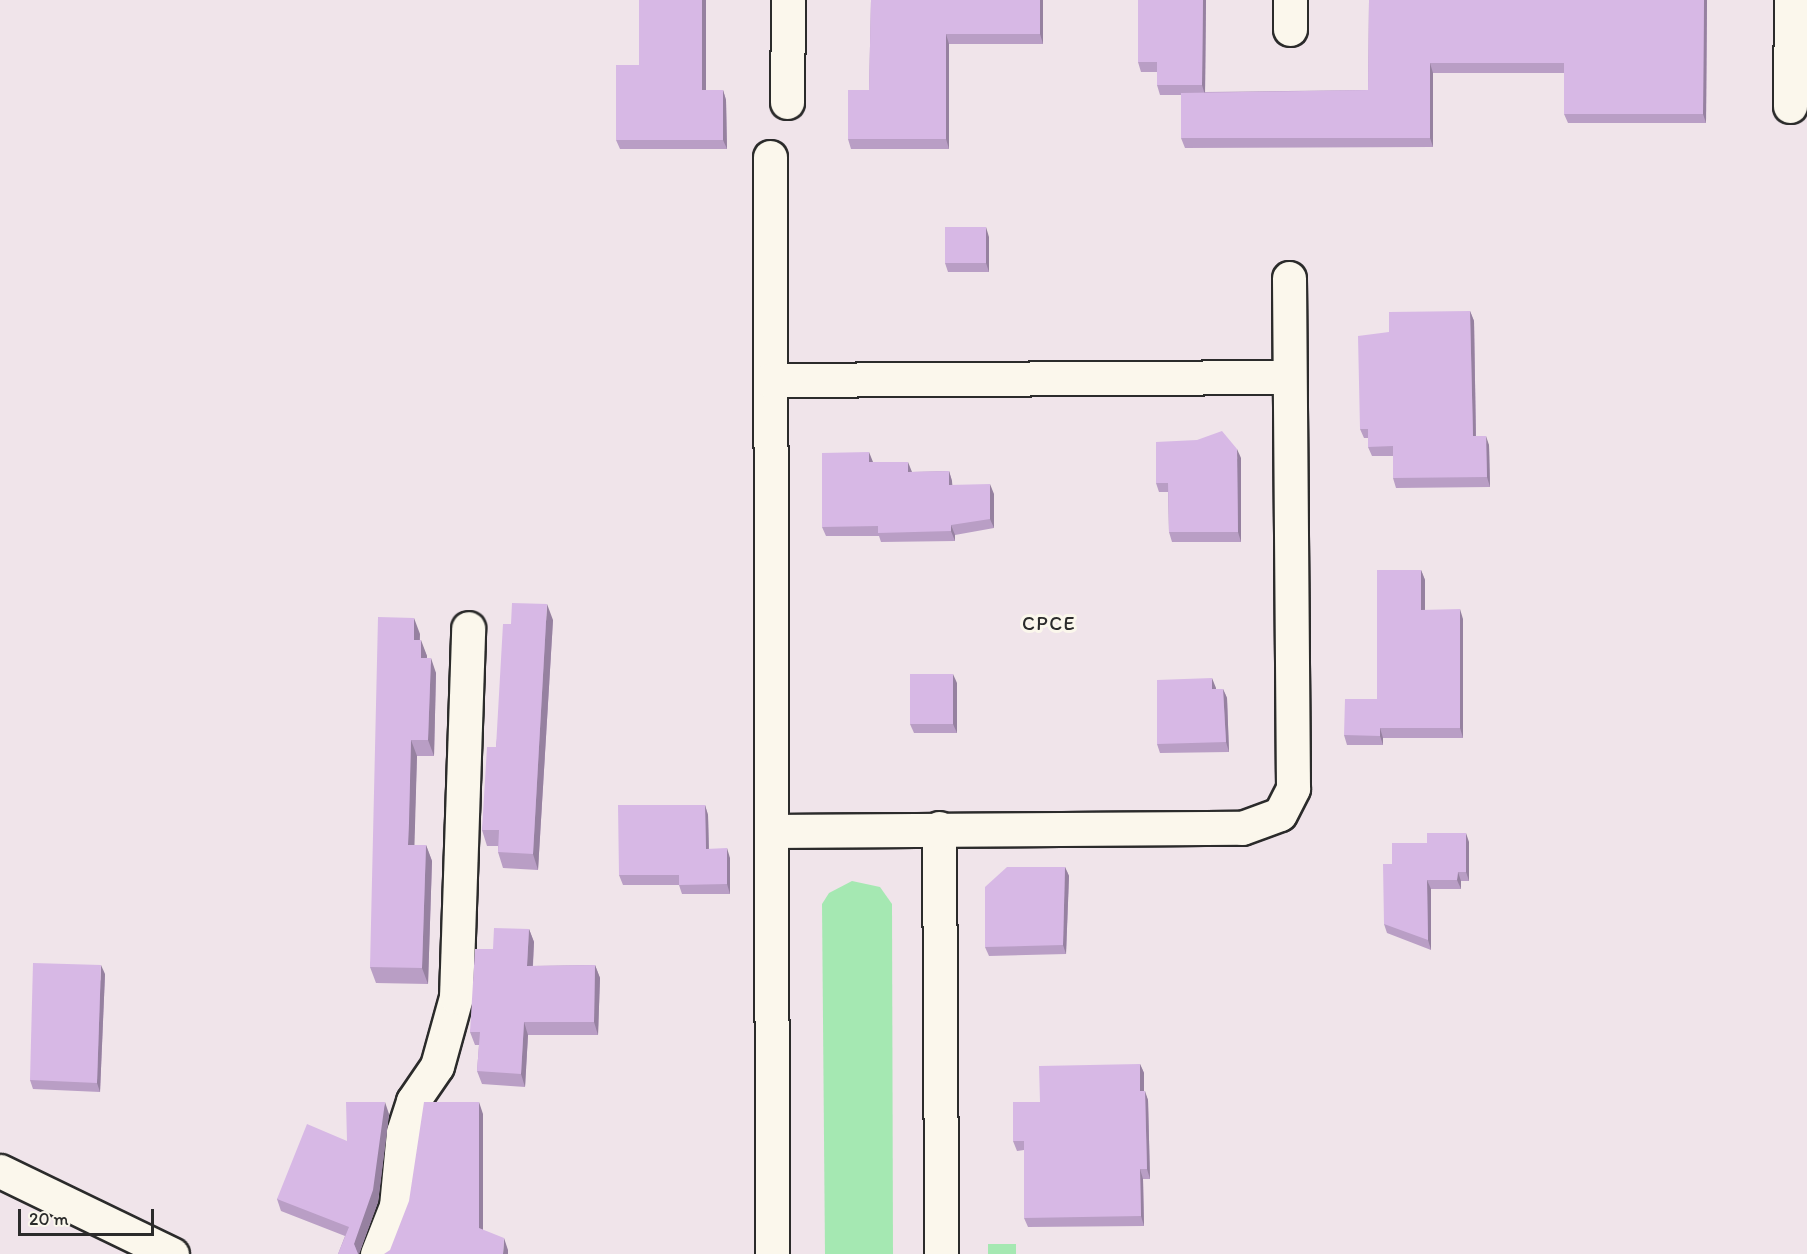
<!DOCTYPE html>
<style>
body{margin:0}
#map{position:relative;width:1807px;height:1254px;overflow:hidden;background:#f0e4ea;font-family:Itim,sans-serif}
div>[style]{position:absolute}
.green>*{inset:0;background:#a5e8b2}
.roads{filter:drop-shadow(2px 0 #2b2b2b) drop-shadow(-2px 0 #2b2b2b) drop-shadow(0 2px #2b2b2b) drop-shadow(0 -2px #2b2b2b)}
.minor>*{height:33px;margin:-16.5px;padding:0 16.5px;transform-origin:16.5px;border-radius:16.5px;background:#fbf7ec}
.secondary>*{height:33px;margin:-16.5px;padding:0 16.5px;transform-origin:16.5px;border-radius:16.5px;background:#fbf7ec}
.wall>*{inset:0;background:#b99ec5}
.shaded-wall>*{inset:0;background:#9681a0}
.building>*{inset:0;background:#d7b8e5}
span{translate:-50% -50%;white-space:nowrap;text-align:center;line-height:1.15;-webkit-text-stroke:6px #fbf7ec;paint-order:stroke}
.neighbourhood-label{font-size:20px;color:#2b2b2b;letter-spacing:1.5px}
.scale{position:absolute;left:18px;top:1209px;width:136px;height:27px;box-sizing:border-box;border:3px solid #2b2b2b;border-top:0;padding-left:8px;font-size:18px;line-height:21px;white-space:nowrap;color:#2b2b2b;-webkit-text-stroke:4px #fbf7ec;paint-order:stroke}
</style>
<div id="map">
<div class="green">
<i style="clip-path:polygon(852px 881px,880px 887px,892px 904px,893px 1254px,825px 1254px,822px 904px,829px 893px)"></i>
<i style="clip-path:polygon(988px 1244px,1016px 1244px,1016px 1254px,988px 1254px)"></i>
</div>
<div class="roads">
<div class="minor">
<i style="left:1290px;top:29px;width:29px;rotate:-90deg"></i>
<i style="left:787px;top:102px;width:102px;rotate:-89.4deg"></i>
<i style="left:1790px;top:106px;width:106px;rotate:-89.5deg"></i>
<i style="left:770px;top:157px;width:1097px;rotate:89.9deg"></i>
<i style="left:770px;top:380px;width:519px;rotate:-0.33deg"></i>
<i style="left:939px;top:828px;width:426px;rotate:89.7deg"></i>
<i style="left:771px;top:831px;width:471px;rotate:-0.4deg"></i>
<i style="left:1242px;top:828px;width:40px;rotate:-20.2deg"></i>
<i style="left:1280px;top:814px;width:29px;rotate:-63deg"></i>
<i style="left:1293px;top:788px;width:510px;rotate:-90.45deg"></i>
<i style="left:377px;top:1254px;width:52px;rotate:-68.4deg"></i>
<i style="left:396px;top:1206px;width:74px;rotate:-84.6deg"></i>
<i style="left:403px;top:1132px;width:33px;rotate:-72deg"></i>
<i style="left:413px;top:1101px;width:42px;rotate:-55.6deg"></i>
<i style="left:437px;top:1066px;width:72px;rotate:-74.6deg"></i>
<i style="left:456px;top:997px;width:369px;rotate:-88.1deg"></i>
</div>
<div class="secondary">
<i style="left:0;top:1171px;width:191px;rotate:25.8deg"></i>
</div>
</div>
<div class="wall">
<i style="clip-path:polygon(706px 0,706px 90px,723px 90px,726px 100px,727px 149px,620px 149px,616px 140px,639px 65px)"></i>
<i style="clip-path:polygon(871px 0,1043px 0,1043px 44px,949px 44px,949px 149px,851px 149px,848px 139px,869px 90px)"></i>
<i style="clip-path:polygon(1138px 0,1206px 0,1205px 92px,1368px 90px,1369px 0,1707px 0,1706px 123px,1568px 123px,1564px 114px,1564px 73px,1433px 73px,1433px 147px,1185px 148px,1181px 138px,1181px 95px,1160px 95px,1157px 85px,1157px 72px,1141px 72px,1138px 62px)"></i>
<i style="clip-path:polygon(989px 237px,989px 272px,948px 272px,945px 263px)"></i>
<i style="clip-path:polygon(1470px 311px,1474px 321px,1476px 436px,1489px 445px,1490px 487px,1396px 488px,1393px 478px,1393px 456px,1372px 456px,1368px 447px,1368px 438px,1364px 438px,1360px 429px,1389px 332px)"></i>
<i style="clip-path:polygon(1241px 458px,1241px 542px,1172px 542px,1169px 532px,1168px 492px,1159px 492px,1156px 483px)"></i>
<i style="clip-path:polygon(949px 471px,952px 481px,952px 485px,994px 494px,994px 528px,955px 535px,955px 541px,881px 542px,879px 536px,826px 536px,822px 527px,912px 472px)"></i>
<i style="clip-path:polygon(1421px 570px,1425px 580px,1425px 610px,1463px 619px,1463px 738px,1383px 738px,1383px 745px,1347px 745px,1344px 735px,1377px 699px)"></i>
<i style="clip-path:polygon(553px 620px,538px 870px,503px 868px,498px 852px,498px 846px,487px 846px,482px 830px,496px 747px,511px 624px)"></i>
<i style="clip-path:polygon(420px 634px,420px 640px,427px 656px,427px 658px,436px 673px,434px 756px,417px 756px,414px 839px,414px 845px,426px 845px,432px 861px,428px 984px,376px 983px,370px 967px)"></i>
<i style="clip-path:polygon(957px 683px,957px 733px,914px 733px,910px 724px)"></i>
<i style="clip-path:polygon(1216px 688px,1216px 689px,1223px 689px,1227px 698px,1229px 752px,1160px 753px,1157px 744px)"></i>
<i style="clip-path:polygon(705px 805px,708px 815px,709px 849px,730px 858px,730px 894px,682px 894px,679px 885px,623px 885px,619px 875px)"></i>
<i style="clip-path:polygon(1469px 842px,1469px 881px,1461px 881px,1461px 889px,1431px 889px,1431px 950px,1387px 933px,1384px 924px,1392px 864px,1427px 843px)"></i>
<i style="clip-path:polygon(1065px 867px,1069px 876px,1066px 954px,989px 956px,985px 947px)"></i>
<i style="clip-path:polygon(529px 929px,534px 942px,533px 966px,595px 965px,600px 978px,598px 1035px,528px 1035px,525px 1087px,482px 1084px,477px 1071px,479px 1045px,475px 1045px,470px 1032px,493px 949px)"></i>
<i style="clip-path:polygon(105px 974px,100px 1092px,33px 1089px,30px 1080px)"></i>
<i style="clip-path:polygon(1140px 1064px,1144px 1073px,1144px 1091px,1148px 1100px,1150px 1179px,1143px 1179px,1144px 1226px,1028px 1227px,1024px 1218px,1024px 1150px,1017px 1151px,1013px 1141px,1040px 1102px)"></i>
<i style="clip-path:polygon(389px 1114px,378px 1202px,359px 1254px,338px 1254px,345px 1236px,281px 1211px,277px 1199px,347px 1141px)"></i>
</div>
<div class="shaded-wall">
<i style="clip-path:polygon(702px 0,706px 0,706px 100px,702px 90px)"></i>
<i style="clip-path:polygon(1040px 0,1043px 0,1043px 44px,1040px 34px)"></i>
<i style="clip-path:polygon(1203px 0,1206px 0,1205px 95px,1202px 85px)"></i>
<i style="clip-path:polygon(1704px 0,1707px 0,1706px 123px,1703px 114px)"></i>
<i style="clip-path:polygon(946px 34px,949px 44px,949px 149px,946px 139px)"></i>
<i style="clip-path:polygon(1430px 63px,1433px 73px,1433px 147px,1430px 138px)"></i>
<i style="clip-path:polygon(723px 90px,726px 100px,727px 149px,723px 140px)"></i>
<i style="clip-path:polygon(986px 227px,989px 237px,989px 272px,986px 263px)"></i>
<i style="clip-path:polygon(1470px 311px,1474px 321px,1476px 445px,1473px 436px)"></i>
<i style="clip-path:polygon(1486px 436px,1489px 445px,1490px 487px,1487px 477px)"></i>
<i style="clip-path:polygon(1237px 449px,1241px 458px,1241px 542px,1238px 532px)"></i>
<i style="clip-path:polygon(869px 452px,873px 462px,873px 472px,869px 462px)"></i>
<i style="clip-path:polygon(908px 462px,912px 472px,908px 472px)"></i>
<i style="clip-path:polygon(949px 471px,952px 481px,953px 494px,949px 485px)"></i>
<i style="clip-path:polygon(990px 484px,994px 494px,994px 528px,990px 519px)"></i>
<i style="clip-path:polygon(951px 525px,955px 535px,955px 541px,951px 531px)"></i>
<i style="clip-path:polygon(1421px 570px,1425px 580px,1425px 619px,1421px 610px)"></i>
<i style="clip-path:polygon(547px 604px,553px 620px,538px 870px,533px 854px)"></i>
<i style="clip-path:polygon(1460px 609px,1463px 619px,1463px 738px,1460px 728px)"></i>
<i style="clip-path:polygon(414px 618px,420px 634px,419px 656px,414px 640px)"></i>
<i style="clip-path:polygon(421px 640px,427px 656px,426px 673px,421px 658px)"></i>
<i style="clip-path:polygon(431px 658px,436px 673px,434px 756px,428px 740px)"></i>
<i style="clip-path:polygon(953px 674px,957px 683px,957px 733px,953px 724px)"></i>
<i style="clip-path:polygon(1212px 678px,1216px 688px,1216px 698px,1212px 689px)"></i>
<i style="clip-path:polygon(1223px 689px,1227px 698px,1229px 752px,1226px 742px)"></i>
<i style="clip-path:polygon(1380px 728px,1383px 738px,1383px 745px,1380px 736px)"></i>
<i style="clip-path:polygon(411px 740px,417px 756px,414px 861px,408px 845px)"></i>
<i style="clip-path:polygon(705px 805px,708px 815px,709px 858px,706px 849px)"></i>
<i style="clip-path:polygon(1466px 833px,1469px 842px,1469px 881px,1466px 872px)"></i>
<i style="clip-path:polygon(426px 845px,432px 861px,428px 984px,422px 968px)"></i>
<i style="clip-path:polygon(727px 848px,730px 858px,730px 894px,727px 884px)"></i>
<i style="clip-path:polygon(1065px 867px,1069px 876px,1066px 954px,1063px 945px)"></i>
<i style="clip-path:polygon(1458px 872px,1461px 881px,1461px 889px,1457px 880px)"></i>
<i style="clip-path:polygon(1427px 880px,1431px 889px,1431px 950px,1428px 940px)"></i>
<i style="clip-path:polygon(529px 929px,534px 942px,532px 979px,527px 966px)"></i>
<i style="clip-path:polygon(101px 965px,105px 974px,100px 1092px,97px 1083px)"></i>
<i style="clip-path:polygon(595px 965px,600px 978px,598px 1035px,594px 1022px)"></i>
<i style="clip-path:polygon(524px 1022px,528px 1035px,525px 1087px,521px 1074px)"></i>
<i style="clip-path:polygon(1140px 1064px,1144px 1073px,1144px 1100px,1140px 1091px)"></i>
<i style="clip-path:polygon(1145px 1091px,1148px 1100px,1150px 1179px,1147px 1169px)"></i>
<i style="clip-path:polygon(385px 1102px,389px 1114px,378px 1202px,359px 1254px,358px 1254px,354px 1244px)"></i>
<i style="clip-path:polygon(479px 1102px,483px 1114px,483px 1240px,479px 1228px)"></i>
<i style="clip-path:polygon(1140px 1169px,1143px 1179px,1144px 1226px,1141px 1216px)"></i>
<i style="clip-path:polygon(504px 1238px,508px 1250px,508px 1254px,503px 1254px)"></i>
</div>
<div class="building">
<i style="clip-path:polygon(639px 0,702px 0,702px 90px,723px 90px,723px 140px,616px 140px,616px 65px,639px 65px)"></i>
<i style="clip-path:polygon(871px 0,1040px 0,1040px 34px,946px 34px,946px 139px,848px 139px,848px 90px,869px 90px)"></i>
<i style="clip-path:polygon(1138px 0,1203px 0,1202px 85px,1157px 85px,1157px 62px,1138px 62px)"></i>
<i style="clip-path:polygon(1369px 0,1704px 0,1703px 114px,1564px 114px,1564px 63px,1430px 63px,1430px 138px,1181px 138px,1181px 93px,1368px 90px)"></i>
<i style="clip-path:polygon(945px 227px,986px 227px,986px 263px,945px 263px)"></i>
<i style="clip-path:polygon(1470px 311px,1473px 436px,1486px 436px,1487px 477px,1393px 478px,1393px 446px,1368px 447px,1368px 429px,1360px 429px,1358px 336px,1389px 332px,1389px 312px)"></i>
<i style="clip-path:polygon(1222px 431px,1237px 449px,1238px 532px,1169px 532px,1168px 483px,1156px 483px,1156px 442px,1197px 440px)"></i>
<i style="clip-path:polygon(869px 452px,869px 462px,908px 462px,908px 472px,949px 471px,949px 485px,990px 484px,990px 519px,951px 525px,951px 531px,878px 533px,878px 526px,822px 527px,822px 453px)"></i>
<i style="clip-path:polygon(1377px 570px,1421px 570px,1421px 610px,1460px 609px,1460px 728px,1380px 728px,1380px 736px,1344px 735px,1345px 699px,1377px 699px)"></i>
<i style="clip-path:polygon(512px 603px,547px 604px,533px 854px,498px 852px,499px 830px,482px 830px,487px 747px,496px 747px,503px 624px,511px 624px)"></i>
<i style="clip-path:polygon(378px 617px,414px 618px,414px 640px,421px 640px,421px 658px,431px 658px,428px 740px,411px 740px,409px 823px,408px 845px,426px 845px,422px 968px,370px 967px)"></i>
<i style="clip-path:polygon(910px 674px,953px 674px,953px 724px,910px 724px)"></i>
<i style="clip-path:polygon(1212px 678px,1212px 689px,1223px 689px,1226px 742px,1157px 744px,1157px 680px)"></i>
<i style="clip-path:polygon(618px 805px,705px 805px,706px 849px,727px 848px,727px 884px,679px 885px,679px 875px,619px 875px)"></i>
<i style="clip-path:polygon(1427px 833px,1466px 833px,1466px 872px,1458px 872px,1457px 880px,1427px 880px,1428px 940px,1384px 924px,1383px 864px,1392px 864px,1392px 843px,1427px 843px)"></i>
<i style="clip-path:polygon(1007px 867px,1065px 867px,1063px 945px,985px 947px,985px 887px)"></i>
<i style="clip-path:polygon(494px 928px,529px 929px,527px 966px,595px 965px,594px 1022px,524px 1022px,521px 1074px,477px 1071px,480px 1032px,470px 1032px,475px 949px,493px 949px)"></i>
<i style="clip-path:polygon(33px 963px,101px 965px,97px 1083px,30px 1080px)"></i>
<i style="clip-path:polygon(1140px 1064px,1140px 1091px,1145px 1091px,1147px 1169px,1140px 1169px,1141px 1216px,1024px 1218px,1024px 1141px,1013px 1141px,1013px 1102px,1040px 1102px,1039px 1066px)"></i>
<i style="clip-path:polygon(346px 1102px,385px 1102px,373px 1190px,354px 1244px,358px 1254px,338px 1254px,349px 1227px,277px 1199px,307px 1124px,347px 1141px)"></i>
<i style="clip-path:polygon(424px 1102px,479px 1102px,479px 1228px,504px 1238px,503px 1254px,384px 1254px,390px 1250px,409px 1201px)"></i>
</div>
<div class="neighbourhood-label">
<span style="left:1049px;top:623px">CPCE</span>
</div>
<div class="scale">20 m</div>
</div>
